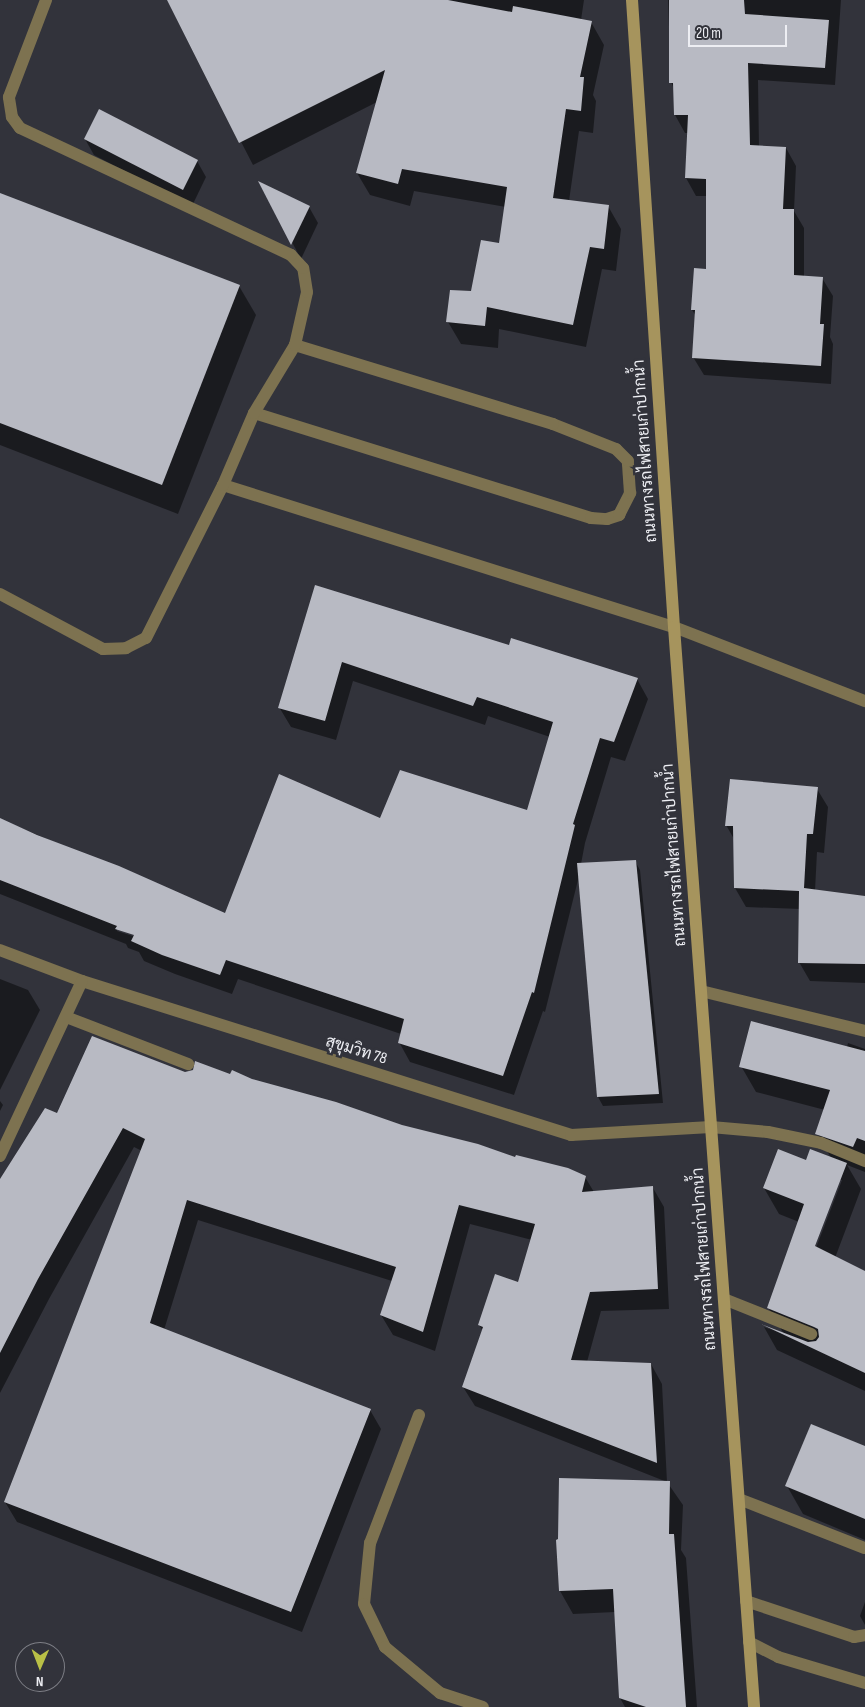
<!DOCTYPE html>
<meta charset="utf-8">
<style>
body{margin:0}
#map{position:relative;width:865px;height:1707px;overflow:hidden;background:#32333b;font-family:"Sofia Sans Condensed",Sarabun,sans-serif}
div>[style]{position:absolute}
.shadow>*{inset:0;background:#0007}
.building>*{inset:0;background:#b8bac3}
.lane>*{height:12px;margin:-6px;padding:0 6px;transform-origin:6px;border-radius:6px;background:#7d7250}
.street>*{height:12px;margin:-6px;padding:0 6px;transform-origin:6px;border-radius:6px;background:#7d7250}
.secondary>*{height:12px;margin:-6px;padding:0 6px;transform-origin:6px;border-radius:6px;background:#a6945d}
span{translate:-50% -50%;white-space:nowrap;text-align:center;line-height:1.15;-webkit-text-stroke:5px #32333b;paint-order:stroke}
.street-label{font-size:16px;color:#edeef3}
.north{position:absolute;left:15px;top:1642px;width:50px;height:50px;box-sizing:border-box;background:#32333b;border:1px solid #7d7e85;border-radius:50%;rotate:181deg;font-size:14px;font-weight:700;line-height:20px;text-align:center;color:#edeef3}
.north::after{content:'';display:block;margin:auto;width:18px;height:22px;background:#b9c046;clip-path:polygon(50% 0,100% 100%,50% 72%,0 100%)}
.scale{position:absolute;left:688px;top:25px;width:99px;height:22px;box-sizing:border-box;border:2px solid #edeef3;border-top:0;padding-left:6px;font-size:15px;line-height:18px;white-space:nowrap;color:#edeef3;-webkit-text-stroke:4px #32333b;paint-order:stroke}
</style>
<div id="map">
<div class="shadow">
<i style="clip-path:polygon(168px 0,584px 0,581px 20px,591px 22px,604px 45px,593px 95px,596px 101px,593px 133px,579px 131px,569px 201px,608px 206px,621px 229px,616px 271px,602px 269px,586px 347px,499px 329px,498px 348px,461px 344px,448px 322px,472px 293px,500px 245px,506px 207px,414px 191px,410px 206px,370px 195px,357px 173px,377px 102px,253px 165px)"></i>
<i style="clip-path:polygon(668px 0,841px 0,835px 85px,758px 80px,759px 147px,786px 148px,796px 166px,794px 211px,804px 228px,804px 277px,822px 278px,833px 296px,830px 337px,833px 344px,831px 384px,704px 375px,693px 357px,696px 316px,692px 310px,707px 270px,707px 196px,696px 196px,686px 178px,688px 133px,685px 133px,675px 115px,674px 89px,671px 82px)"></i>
<i style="clip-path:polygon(85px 139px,197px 161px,206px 177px,192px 206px,94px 155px)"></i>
<i style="clip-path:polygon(261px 184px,309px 207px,318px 223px,301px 259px)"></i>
<i style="clip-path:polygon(0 194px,239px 286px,256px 315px,178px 514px,0 445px)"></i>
<i style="clip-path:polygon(evenodd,316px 586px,510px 647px,637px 679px,648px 699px,625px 761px,611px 757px,585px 843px,581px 864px,635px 861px,640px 870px,663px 1103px,603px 1106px,598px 1097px,579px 876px,545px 1012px,543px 1011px,514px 1095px,410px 1062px,399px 1042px,401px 1034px,238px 979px,232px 994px,175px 974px,144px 961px,139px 952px,128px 948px,126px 944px,0 894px,0 819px,226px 915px,381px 820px,528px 811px,550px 737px,488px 716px,485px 725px,353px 681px,336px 740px,291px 727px,279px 707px,316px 586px,117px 928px,140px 936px,139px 938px,117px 931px,117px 928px)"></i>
<i style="clip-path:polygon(817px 789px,828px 807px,824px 853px,817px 852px,815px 891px,865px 897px,865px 983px,810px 981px,799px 962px,800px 909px,746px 907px,735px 888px,734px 839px,726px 825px)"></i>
<i style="clip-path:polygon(0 979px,28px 990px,40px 1010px,0 1090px)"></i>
<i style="clip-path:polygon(evenodd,848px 1043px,865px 1049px,865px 1172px,847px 1165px,861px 1189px,835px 1258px,865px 1273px,865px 1391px,777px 1350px,764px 1327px,784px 1334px,768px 1307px,799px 1222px,779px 1214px,764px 1188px,807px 1162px,831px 1158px,817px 1133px,825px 1110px,756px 1092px,741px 1066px,847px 1047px,848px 1043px,839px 1180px,842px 1180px,814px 1253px,811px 1252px,839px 1180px)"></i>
<i style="clip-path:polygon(185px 1073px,231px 1076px,251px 1080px,402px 1126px,585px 1177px,594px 1192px,653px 1188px,664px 1207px,669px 1309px,601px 1311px,587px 1362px,651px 1364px,662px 1384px,667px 1482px,683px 1505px,681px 1550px,686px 1558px,697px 1707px,625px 1707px,620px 1698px,615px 1612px,573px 1614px,560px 1591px,557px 1541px,667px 1482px,475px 1406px,463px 1387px,483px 1331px,479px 1325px,519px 1284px,532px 1240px,470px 1224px,435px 1351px,393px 1335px,381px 1315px,392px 1281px,198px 1220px,164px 1330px,370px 1410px,381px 1429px,302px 1632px,17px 1522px,5px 1502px,142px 1151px,134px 1147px,49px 1299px,0 1393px,0 1181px,57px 1115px)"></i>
<i style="clip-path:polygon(0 1101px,3px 1105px,0 1111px)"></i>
<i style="clip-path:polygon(865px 1448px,865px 1540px,803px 1514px,787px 1486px)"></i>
<i style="clip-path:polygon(865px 1602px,865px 1625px,860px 1616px)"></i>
</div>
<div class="building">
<i style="clip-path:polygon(167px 0,448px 0,512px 12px,513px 6px,592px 21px,580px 77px,584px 77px,581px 111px,566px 109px,553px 198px,609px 205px,604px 249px,590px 247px,573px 325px,487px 307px,485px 326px,446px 322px,450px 290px,471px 291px,481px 240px,499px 243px,507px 187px,402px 169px,398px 184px,356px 173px,385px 70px,239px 143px)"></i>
<i style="clip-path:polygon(669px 0,744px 0,745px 14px,829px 20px,825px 68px,748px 63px,750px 145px,786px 147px,783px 209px,794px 209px,794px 275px,823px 277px,820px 324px,824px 324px,821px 366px,692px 358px,695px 310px,691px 310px,694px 268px,706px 269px,706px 179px,685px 178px,688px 115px,674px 115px,673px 83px,669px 83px)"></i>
<i style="clip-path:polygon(99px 109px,198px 160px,183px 190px,84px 139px)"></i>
<i style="clip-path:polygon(258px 181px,310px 206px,291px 245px)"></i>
<i style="clip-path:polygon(0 193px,240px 285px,162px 485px,0 423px)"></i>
<i style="clip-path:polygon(315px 585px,509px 645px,511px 638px,638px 678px,614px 742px,600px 738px,573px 824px,575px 825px,534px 993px,532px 992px,503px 1076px,398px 1043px,404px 1019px,226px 960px,220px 975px,162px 955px,131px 941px,134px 935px,115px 929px,117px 926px,0 880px,0 818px,37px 835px,119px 866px,225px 913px,279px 774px,380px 818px,400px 770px,527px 810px,553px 722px,477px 697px,473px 706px,342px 662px,325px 721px,278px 708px)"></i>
<i style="clip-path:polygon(730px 779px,818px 787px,813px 834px,807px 834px,804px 888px,865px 896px,865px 964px,798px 963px,799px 891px,734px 888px,733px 826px,725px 826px)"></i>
<i style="clip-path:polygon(636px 860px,659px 1094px,597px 1097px,577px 863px)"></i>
<i style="clip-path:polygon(751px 1021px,865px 1051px,865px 1141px,857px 1138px,853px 1147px,815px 1134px,830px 1090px,739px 1067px)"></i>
<i style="clip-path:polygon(92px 1036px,185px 1072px,193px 1070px,195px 1061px,230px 1074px,232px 1070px,252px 1079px,336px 1102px,402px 1125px,478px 1144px,515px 1157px,516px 1155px,568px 1168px,586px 1176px,582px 1192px,653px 1186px,658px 1289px,590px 1292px,571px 1360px,651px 1363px,657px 1463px,462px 1387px,483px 1327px,478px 1325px,495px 1274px,518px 1282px,535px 1224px,459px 1205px,423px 1332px,380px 1315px,396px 1267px,187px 1200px,150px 1323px,371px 1409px,291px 1612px,4px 1502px,145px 1139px,123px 1128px,38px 1279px,0 1353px,0 1179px,45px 1108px,57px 1113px)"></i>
<i style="clip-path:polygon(778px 1149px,806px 1160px,810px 1149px,847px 1163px,815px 1246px,865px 1271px,865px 1373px,761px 1324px,808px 1342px,816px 1341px,819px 1337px,818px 1329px,814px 1327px,767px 1308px,804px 1204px,763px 1188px)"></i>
<i style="clip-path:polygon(811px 1424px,865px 1446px,865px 1519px,785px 1486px)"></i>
<i style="clip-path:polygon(559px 1478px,670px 1481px,669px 1534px,674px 1534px,686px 1707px,646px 1707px,619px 1698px,613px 1589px,559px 1591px,556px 1540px,558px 1539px)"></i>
</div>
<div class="lane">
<i style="left:254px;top:413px;width:353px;rotate:17.3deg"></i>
<i style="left:591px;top:518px;width:16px;rotate:4deg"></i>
<i style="left:607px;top:519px;width:13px;rotate:-18deg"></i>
<i style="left:619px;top:515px;width:25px;rotate:-63deg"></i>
<i style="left:630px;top:493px;width:32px;rotate:-94deg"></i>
<i style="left:628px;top:461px;width:17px;rotate:-135deg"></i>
<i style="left:616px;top:449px;width:68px;rotate:-158.4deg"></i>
<i style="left:553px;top:424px;width:270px;rotate:-163deg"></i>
<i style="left:223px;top:485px;width:473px;rotate:17.5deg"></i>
<i style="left:0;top:594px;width:117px;rotate:28.1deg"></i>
<i style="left:103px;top:649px;width:23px;rotate:-2deg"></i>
<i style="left:126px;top:648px;width:22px;rotate:-27deg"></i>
<i style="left:146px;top:638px;width:171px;rotate:-63.3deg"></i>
<i style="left:223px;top:485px;width:78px;rotate:-66.7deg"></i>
<i style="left:254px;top:413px;width:79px;rotate:-58.9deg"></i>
<i style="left:295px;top:345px;width:54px;rotate:-77.2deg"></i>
<i style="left:307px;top:292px;width:24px;rotate:-99deg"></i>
<i style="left:303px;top:268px;width:18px;rotate:-133deg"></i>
<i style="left:291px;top:255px;width:299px;rotate:-154.9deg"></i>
<i style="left:20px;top:128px;width:14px;rotate:-126deg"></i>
<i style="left:12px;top:117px;width:20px;rotate:-99deg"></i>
<i style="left:9px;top:97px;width:104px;rotate:-69.1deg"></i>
<i style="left:701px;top:991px;width:169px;rotate:13.7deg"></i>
<i style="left:66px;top:1017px;width:131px;rotate:21.1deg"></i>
<i style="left:724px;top:1299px;width:94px;rotate:21.9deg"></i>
<i style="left:739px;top:1499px;width:135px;rotate:21.3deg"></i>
<i style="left:746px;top:1601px;width:114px;rotate:18.4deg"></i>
<i style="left:854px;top:1637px;width:11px;rotate:-10deg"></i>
</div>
<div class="street">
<i style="left:674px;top:627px;width:205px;rotate:21.2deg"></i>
<i style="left:0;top:950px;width:88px;rotate:20.7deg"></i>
<i style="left:82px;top:981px;width:513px;rotate:17.48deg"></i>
<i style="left:571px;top:1135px;width:140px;rotate:-3.3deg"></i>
<i style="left:711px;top:1127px;width:57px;rotate:5deg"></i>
<i style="left:768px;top:1132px;width:54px;rotate:11.7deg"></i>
<i style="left:821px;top:1143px;width:48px;rotate:22.2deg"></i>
<i style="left:0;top:1156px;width:193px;rotate:-64.9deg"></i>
<i style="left:419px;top:1415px;width:137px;rotate:110.9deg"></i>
<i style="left:370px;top:1543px;width:61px;rotate:95.6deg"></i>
<i style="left:364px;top:1604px;width:48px;rotate:64deg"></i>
<i style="left:385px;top:1647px;width:72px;rotate:39.9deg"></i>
<i style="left:440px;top:1693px;width:45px;rotate:18deg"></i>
<i style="left:749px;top:1642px;width:33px;rotate:27deg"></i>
<i style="left:778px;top:1657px;width:91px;rotate:16.6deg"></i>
</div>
<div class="secondary">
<i style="left:632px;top:0;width:628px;rotate:86.17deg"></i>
<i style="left:674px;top:627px;width:1083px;rotate:85.76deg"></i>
</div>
<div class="street-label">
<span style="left:646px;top:451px;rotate:-94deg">ถนนทางรถไฟสายเก่าปากน้ำ</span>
<span style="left:675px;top:855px;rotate:-94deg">ถนนทางรถไฟสายเก่าปากน้ำ</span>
<span style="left:356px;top:1051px;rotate:17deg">สุขุมวิท 78</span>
<span style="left:705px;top:1259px;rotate:-94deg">ถนนทางรถไฟสายเก่าปากน้ำ</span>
</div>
<div class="north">N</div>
<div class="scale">20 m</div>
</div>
